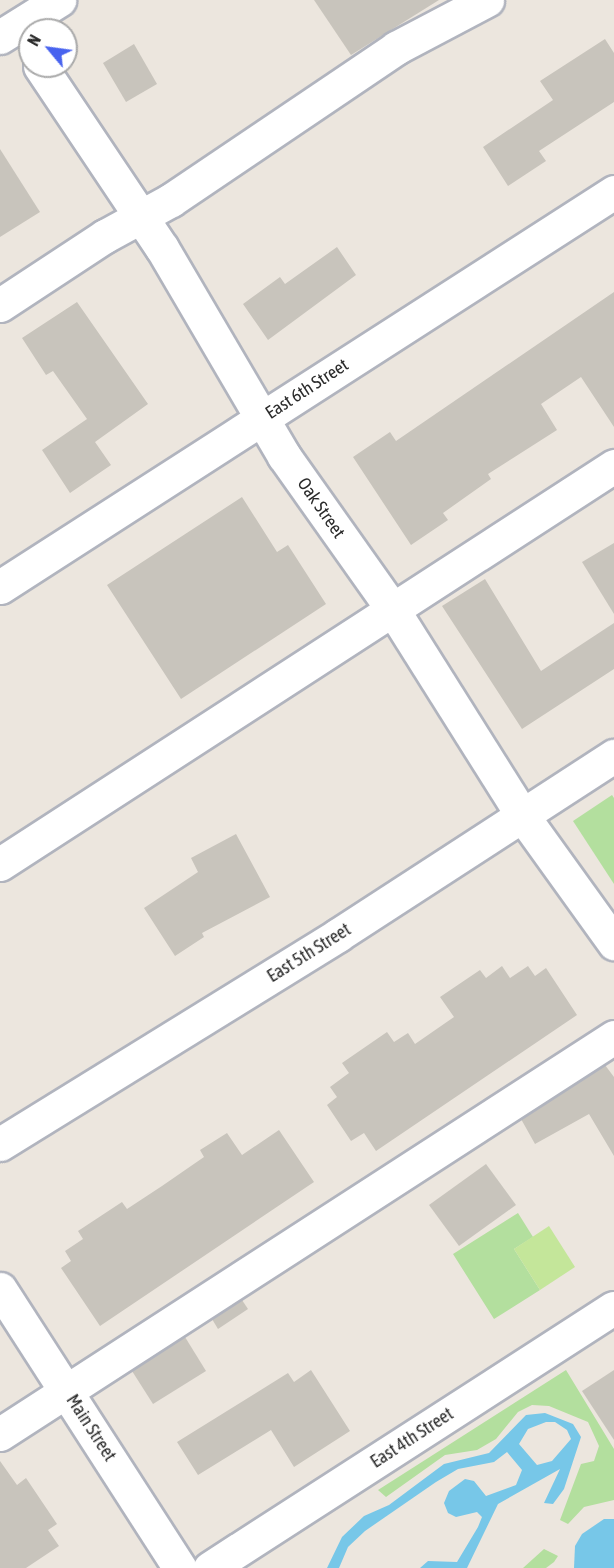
<!DOCTYPE html>
<style>
body{margin:0}
#map{position:relative;width:614px;height:1568px;overflow:hidden;background:#ece6de;font-family:"Asap Condensed",sans-serif}
div>[style]{position:absolute}
.green>*{inset:0;background:#b3df9e}
.pitch>*{inset:0;background:#c4e69a}
.water>*{inset:0;background:#77c7e8}
.building>*{inset:0;background:#c8c4bc}
.roads{filter:drop-shadow(2px 0 #b1b4be) drop-shadow(-2px 0 #b1b4be) drop-shadow(0 2px #b1b4be) drop-shadow(0 -2px #b1b4be)}
.minor>*{height:33px;margin:-16.5px;padding:0 16.5px;transform-origin:16.5px;border-radius:16.5px;background:#fff}
span{translate:-50% -50%;white-space:nowrap;text-align:center;line-height:1.15;-webkit-text-stroke:4.5px #fff;paint-order:stroke}
.street-label{font-size:18px;color:#2b2b2b}
.north{position:absolute;left:18px;top:18px;width:60px;height:60px;box-sizing:border-box;background:#fff;border:2px solid #aaa;border-radius:50%;rotate:299deg;font-size:16px;font-weight:700;line-height:24px;text-align:center;color:#2b2b2b}
.north::after{content:'';display:block;margin:auto;width:21px;height:27px;background:#4863ef;clip-path:polygon(50% 0,100% 100%,50% 72%,0 100%)}
</style>
<div id="map">
<div class="green">
<i style="clip-path:polygon(612px 795px,614px 798px,614px 884px,573px 821px)"></i>
<i style="clip-path:polygon(518px 1213px,533px 1237px,514px 1249px,540px 1290px,494px 1319px,453px 1254px)"></i>
<i style="clip-path:polygon(566px 1370px,614px 1449px,614px 1500px,584px 1507px,568px 1524px,560px 1520px,581px 1464px,594px 1461px,599px 1446px,588px 1422px,549px 1406px,532px 1405px,518px 1412px,496px 1439px,477px 1450px,445px 1455px,386px 1497px,378px 1490px)"></i>
<i style="clip-path:polygon(544px 1549px,558px 1556px,554px 1562px,546px 1568px,523px 1568px)"></i>
</div>
<div class="pitch">
<i style="clip-path:polygon(549px 1226px,575px 1267px,540px 1290px,514px 1249px)"></i>
</div>
<div class="water">
<i style="clip-path:polygon(evenodd,545px 1413px,573px 1424px,581px 1437px,564px 1489px,553px 1504px,544px 1503px,560px 1469px,498px 1504px,467px 1568px,420px 1568px,428px 1561px,457px 1562px,478px 1527px,482px 1517px,477px 1512px,456px 1517px,448px 1513px,444px 1503px,449px 1491px,465px 1479px,474px 1481px,486px 1496px,516px 1485px,522px 1470px,507px 1452px,494px 1462px,458px 1469px,436px 1482px,365px 1531px,348px 1547px,339px 1568px,327px 1568px,342px 1537px,364px 1516px,389px 1505px,444px 1464px,489px 1453px,526px 1415px,545px 1413px,546px 1422px,555px 1422px,567px 1430px,571px 1439px,552px 1461px,537px 1465px,519px 1444px,528px 1429px,546px 1422px)"></i>
<i style="clip-path:polygon(604px 1519px,614px 1519px,614px 1568px,574px 1568px,575px 1546px,582px 1534px)"></i>
</div>
<div class="building">
<i style="clip-path:polygon(314px 0,439px 0,351px 55px)"></i>
<i style="clip-path:polygon(605px 39px,614px 53px,614px 102px,539px 151px,546px 161px,508px 186px,483px 147px,553px 100px,540px 81px)"></i>
<i style="clip-path:polygon(134px 44px,157px 84px,126px 102px,103px 63px)"></i>
<i style="clip-path:polygon(0 149px,40px 212px,0 237px)"></i>
<i style="clip-path:polygon(337px 247px,356px 275px,268px 340px,243px 304px,280px 277px,285px 284px)"></i>
<i style="clip-path:polygon(614px 292px,614px 427px,581px 377px,541px 404px,557px 430px,488px 474px,491px 479px,443px 513px,448px 520px,411px 545px,353px 457px,390px 432px,396px 441px)"></i>
<i style="clip-path:polygon(77px 302px,148px 404px,95px 442px,111px 465px,70px 493px,42px 450px,87px 419px,53px 371px,46px 375px,22px 338px)"></i>
<i style="clip-path:polygon(242px 497px,277px 552px,288px 545px,326px 604px,181px 699px,107px 585px)"></i>
<i style="clip-path:polygon(614px 543px,614px 614px,582px 562px)"></i>
<i style="clip-path:polygon(485px 579px,541px 671px,614px 623px,614px 669px,522px 729px,442px 606px)"></i>
<i style="clip-path:polygon(236px 834px,270px 897px,202px 933px,204px 937px,175px 956px,144px 908px,198px 872px,191px 858px)"></i>
<i style="clip-path:polygon(502px 966px,510px 978px,528px 966px,535px 976px,546px 968px,577px 1015px,376px 1151px,364px 1133px,351px 1141px,327px 1105px,337px 1097px,330px 1087px,349px 1073px,342px 1063px,387px 1032px,394px 1042px,408px 1033px,415px 1044px,454px 1017px,440px 997px,480px 970px,486px 978px)"></i>
<i style="clip-path:polygon(605px 1065px,614px 1077px,614px 1156px,589px 1114px,535px 1144px,521px 1119px)"></i>
<i style="clip-path:polygon(279px 1130px,314px 1182px,100px 1326px,61px 1268px,71px 1261px,65px 1251px,83px 1239px,78px 1231px,122px 1202px,127px 1209px,162px 1186px,204px 1157px,200px 1150px,227px 1133px,242px 1155px)"></i>
<i style="clip-path:polygon(486px 1164px,516px 1205px,459px 1246px,429px 1205px)"></i>
<i style="clip-path:polygon(242px 1300px,248px 1309px,218px 1329px,212px 1319px)"></i>
<i style="clip-path:polygon(185px 1337px,206px 1371px,153px 1404px,132px 1371px)"></i>
<i style="clip-path:polygon(311px 1370px,350px 1431px,294px 1467px,271px 1430px,198px 1475px,177px 1442px,288px 1373px,294px 1382px)"></i>
<i style="clip-path:polygon(614px 1370px,614px 1440px,582px 1391px)"></i>
<i style="clip-path:polygon(0 1461px,17px 1485px,26px 1478px,57px 1524px,48px 1530px,59px 1546px,26px 1568px,0 1568px)"></i>
</div>
<div class="roads">
<div class="minor">
<i style="left:0;top:37px;width:70px;rotate:-32.1deg"></i>
<i style="left:40px;top:66px;width:219px;rotate:56.2deg"></i>
<i style="left:162px;top:248px;width:241px;rotate:59.6deg"></i>
<i style="left:284px;top:456px;width:189px;rotate:54.7deg"></i>
<i style="left:393px;top:610px;width:242px;rotate:57.8deg"></i>
<i style="left:522px;top:815px;width:158px;rotate:54.3deg"></i>
<i style="left:0;top:305px;width:126px;rotate:-33.3deg"></i>
<i style="left:105px;top:236px;width:75px;rotate:-28.6deg"></i>
<i style="left:171px;top:200px;width:272px;rotate:-34deg"></i>
<i style="left:396px;top:48px;width:103px;rotate:-27.8deg"></i>
<i style="left:0;top:587px;width:730px;rotate:-32.75deg"></i>
<i style="left:0;top:864px;width:732px;rotate:-32.95deg"></i>
<i style="left:0;top:1144px;width:397px;rotate:-31.7deg"></i>
<i style="left:338px;top:935px;width:329px;rotate:-33deg"></i>
<i style="left:0;top:1289px;width:332px;rotate:57.2deg"></i>
<i style="left:0;top:1434px;width:731px;rotate:-32.89deg"></i>
<i style="left:210px;top:1568px;width:480px;rotate:-32.8deg"></i>
</div>
</div>
<div class="street-label">
<span style="left:307px;top:389px;rotate:-33deg">East 6th Street</span>
<span style="left:321px;top:508px;rotate:55deg">Oak Street</span>
<span style="left:309px;top:953px;rotate:-32deg">East 5th Street</span>
<span style="left:91px;top:1428px;rotate:57deg">Main Street</span>
<span style="left:412px;top:1438px;rotate:-33deg">East 4th Street</span>
</div>
<div class="north">N</div>
</div>
